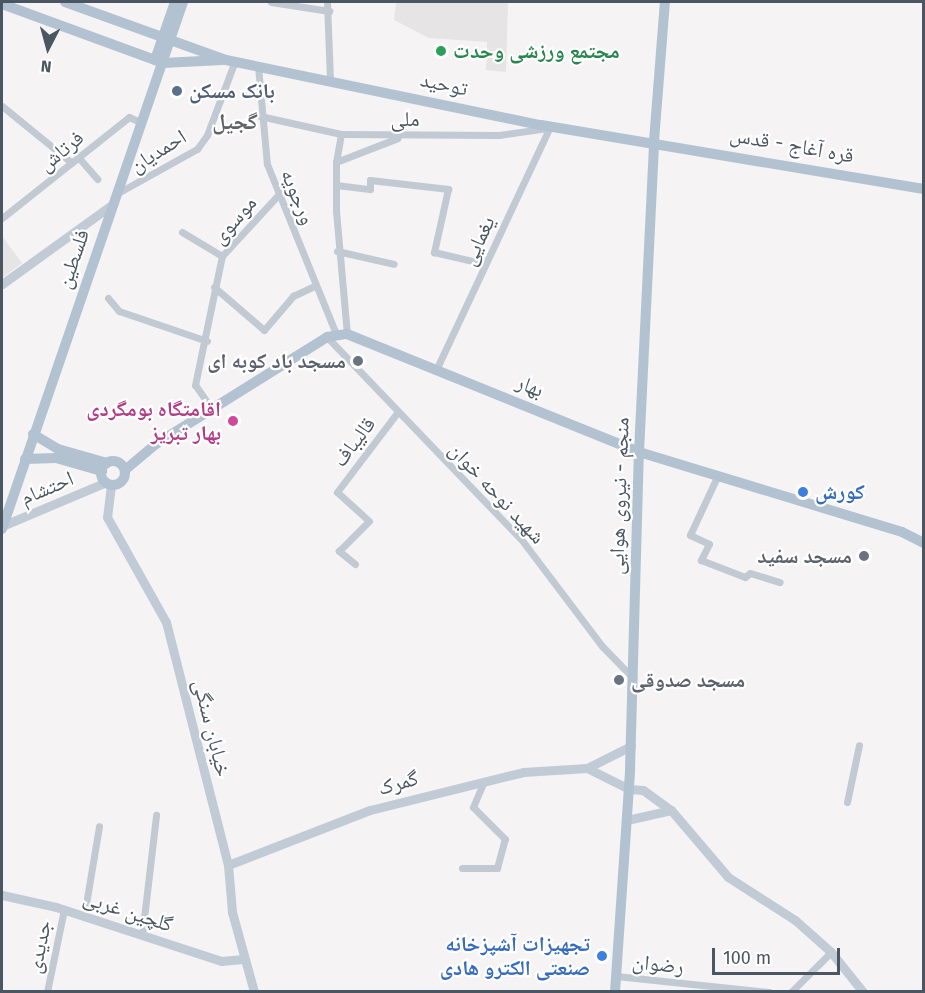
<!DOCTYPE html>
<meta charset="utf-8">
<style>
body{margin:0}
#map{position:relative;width:925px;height:993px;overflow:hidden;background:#f5f3f3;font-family:"Fira Sans","Noto Naskh Arabic",sans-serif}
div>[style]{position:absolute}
.education>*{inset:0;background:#e6e4e5}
.street>*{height:7px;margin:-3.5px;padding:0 3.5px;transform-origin:3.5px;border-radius:3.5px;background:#c1cad2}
.secondary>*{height:9px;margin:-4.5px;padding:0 4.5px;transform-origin:4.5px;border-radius:4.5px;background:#c1cbd6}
.primary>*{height:10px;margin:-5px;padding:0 5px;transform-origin:5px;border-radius:5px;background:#b3c2d1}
.primary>.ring{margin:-5px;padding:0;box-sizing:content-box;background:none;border:10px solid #b3c2d1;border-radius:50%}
.dots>*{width:16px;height:16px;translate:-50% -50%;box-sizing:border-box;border:3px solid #fff;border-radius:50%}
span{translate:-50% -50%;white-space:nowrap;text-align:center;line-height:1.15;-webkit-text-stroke:4.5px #fff;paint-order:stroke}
.leisure-label{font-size:21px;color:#27864d;font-weight:700}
.left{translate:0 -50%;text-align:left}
.street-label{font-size:21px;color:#4a5661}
.service-label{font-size:21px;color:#4e5e75;font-weight:700}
.worship-label{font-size:21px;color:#5b616d;font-weight:700}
.right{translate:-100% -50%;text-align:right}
.hotel-label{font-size:21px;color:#b23c85;font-weight:700}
.shop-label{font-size:21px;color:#366cbe;font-weight:700}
.neighbourhood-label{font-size:22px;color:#5f6368;font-weight:700}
.frame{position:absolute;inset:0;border:3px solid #4a5661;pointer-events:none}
.north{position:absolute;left:18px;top:18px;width:60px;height:60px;-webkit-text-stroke:4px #fff;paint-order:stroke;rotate:186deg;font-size:16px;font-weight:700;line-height:24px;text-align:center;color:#4a5661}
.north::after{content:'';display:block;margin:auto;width:21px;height:27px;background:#4a5661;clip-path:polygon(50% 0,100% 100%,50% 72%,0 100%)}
.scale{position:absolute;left:712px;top:948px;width:128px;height:27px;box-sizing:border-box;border:3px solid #4a5661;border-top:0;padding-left:8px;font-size:18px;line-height:21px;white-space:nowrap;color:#4a5661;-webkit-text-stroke:4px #fff;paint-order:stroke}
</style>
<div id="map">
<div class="education">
<i style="clip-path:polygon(396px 2px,508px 2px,506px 72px,486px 70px,487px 42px,429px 38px,394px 20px)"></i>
<i style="clip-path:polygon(2px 236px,22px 263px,2px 278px)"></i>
</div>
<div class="street">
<i style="left:271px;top:2px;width:59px;rotate:8.8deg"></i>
<i style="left:327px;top:2px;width:77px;rotate:87.8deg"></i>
<i style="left:258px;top:66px;width:98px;rotate:84.8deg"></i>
<i style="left:267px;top:164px;width:183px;rotate:67.9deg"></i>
<i style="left:2px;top:106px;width:90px;rotate:39.2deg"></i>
<i style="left:260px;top:116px;width:83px;rotate:12.5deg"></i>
<i style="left:341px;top:134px;width:158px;rotate:0.4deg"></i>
<i style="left:499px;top:135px;width:49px;rotate:-8.1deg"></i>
<i style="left:341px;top:134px;width:28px;rotate:100deg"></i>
<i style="left:336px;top:162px;width:49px;rotate:90deg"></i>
<i style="left:336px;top:211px;width:123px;rotate:84.9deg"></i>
<i style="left:79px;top:158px;width:28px;rotate:49deg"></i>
<i style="left:336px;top:162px;width:66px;rotate:-21.2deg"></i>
<i style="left:336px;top:185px;width:34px;rotate:7deg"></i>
<i style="left:370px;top:189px;width:9px;rotate:-90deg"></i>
<i style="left:370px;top:180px;width:79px;rotate:6.6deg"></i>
<i style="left:448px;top:189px;width:65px;rotate:102.5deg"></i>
<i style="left:434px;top:252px;width:52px;rotate:13.2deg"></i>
<i style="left:116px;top:194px;width:93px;rotate:-29.1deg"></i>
<i style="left:197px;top:149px;width:17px;rotate:-54deg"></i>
<i style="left:207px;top:135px;width:79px;rotate:-69.3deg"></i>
<i style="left:2px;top:218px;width:162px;rotate:-38.5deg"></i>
<i style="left:129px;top:117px;width:14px;rotate:25deg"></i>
<i style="left:182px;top:232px;width:47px;rotate:31deg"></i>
<i style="left:337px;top:251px;width:58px;rotate:12.8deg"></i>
<i style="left:214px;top:287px;width:66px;rotate:40.7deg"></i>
<i style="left:264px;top:330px;width:45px;rotate:-49.5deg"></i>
<i style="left:293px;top:296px;width:23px;rotate:-25deg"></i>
<i style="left:108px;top:298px;width:17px;rotate:50deg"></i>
<i style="left:119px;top:311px;width:93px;rotate:18.8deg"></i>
<i style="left:327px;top:337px;width:280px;rotate:46.2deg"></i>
<i style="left:521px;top:539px;width:134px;rotate:52.9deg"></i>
<i style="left:602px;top:646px;width:45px;rotate:45.9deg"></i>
<i style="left:436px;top:370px;width:268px;rotate:-64.9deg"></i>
<i style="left:212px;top:409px;width:29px;rotate:-125deg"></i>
<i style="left:195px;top:385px;width:132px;rotate:-78.2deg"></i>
<i style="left:222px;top:256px;width:84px;rotate:-47.4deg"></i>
<i style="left:717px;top:477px;width:64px;rotate:115deg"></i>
<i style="left:690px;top:535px;width:21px;rotate:25deg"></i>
<i style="left:709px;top:544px;width:18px;rotate:117deg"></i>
<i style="left:701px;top:560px;width:47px;rotate:21.1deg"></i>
<i style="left:745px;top:577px;width:6px;rotate:-39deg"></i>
<i style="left:750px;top:573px;width:31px;rotate:17deg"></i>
<i style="left:355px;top:564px;width:21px;rotate:-141deg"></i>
<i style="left:339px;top:551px;width:42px;rotate:-45deg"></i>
<i style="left:369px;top:521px;width:43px;rotate:-137.8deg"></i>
<i style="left:337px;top:492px;width:99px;rotate:-52.8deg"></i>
<i style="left:847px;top:802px;width:58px;rotate:-78.1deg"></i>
<i style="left:462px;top:868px;width:35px"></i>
<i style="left:497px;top:868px;width:30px;rotate:-75deg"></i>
<i style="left:505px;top:839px;width:45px;rotate:-135deg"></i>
<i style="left:473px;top:807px;width:28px;rotate:-67deg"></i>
<i style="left:84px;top:916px;width:91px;rotate:-80.5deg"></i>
<i style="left:142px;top:935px;width:121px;rotate:-83.3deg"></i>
<i style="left:616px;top:976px;width:154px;rotate:6deg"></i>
<i style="left:47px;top:992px;width:85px;rotate:-78.4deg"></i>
<i style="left:791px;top:992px;width:57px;rotate:-45deg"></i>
</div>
<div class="secondary">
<i style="left:2px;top:284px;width:137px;rotate:-35.8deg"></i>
<i style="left:111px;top:485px;width:32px;rotate:97deg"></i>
<i style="left:107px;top:517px;width:120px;rotate:60.7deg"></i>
<i style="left:166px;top:622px;width:251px;rotate:75.7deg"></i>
<i style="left:228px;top:865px;width:47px;rotate:85.1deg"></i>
<i style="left:232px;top:912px;width:83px;rotate:74.6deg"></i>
<i style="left:2px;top:526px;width:113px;rotate:-22.9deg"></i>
<i style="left:587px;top:768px;width:47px;rotate:26.6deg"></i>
<i style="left:629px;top:789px;width:14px;rotate:4deg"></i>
<i style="left:643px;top:790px;width:34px;rotate:36deg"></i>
<i style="left:671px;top:810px;width:88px;rotate:49.6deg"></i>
<i style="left:728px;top:877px;width:80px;rotate:32.7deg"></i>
<i style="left:795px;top:920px;width:48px;rotate:41.6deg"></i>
<i style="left:831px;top:952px;width:51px;rotate:51.3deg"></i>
<i style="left:627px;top:820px;width:45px;rotate:-12.8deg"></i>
<i style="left:228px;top:865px;width:152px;rotate:-21.2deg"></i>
<i style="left:370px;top:810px;width:158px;rotate:-13.9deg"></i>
<i style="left:523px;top:772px;width:64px;rotate:-3.6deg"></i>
<i style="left:587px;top:768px;width:49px;rotate:-26.6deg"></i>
<i style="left:2px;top:895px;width:55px;rotate:12.5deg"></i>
<i style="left:56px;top:907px;width:174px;rotate:18.1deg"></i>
<i style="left:221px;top:961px;width:22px;rotate:-5deg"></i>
</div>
<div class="primary">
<i style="left:65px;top:2px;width:171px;rotate:19.8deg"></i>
<i style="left:226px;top:60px;width:322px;rotate:11.7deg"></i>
<i style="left:541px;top:125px;width:388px;rotate:9.5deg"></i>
<i style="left:2px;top:4px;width:171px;rotate:20.1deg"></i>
<i style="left:163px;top:63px;width:59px;rotate:-2.9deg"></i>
<i style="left:155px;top:60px;width:61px;rotate:-71deg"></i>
<i style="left:33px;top:434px;width:29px;rotate:31deg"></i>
<i style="left:58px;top:449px;width:51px;rotate:15.9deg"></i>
<i style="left:25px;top:459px;width:31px;rotate:-2deg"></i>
<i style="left:56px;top:458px;width:48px;rotate:15.8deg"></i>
<i class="ring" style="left:101px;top:461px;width:14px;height:14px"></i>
<i style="left:125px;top:470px;width:40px;rotate:-40deg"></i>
<i style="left:156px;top:444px;width:202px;rotate:-32deg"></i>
<i style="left:327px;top:337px;width:20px;rotate:-9deg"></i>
<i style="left:347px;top:334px;width:315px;rotate:22deg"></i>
<i style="left:639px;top:452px;width:275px;rotate:16.9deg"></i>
<i style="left:902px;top:532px;width:25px;rotate:27deg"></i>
<i style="left:2px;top:529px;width:557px;rotate:-71.04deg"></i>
<i style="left:615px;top:992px;width:223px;rotate:-86.1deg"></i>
<i style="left:630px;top:770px;width:318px;rotate:-88.4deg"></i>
<i style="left:639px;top:452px;width:311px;rotate:-87.2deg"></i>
<i style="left:654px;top:141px;width:139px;rotate:-85.5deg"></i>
</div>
<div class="dots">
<i style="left:441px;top:51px;background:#2e9e5b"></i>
<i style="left:177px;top:91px;background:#5c6f8a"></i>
<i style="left:358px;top:361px;background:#6b7280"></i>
<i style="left:233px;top:421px;background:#d1479c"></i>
<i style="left:803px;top:492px;background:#3f7fe0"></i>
<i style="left:864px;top:556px;background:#6b7280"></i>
<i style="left:619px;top:680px;background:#6b7280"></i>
<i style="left:602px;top:956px;background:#3f7fe0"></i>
</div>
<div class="leisure-label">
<span class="left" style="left:453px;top:51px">مجتمع ورزشی وحدت</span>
</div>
<div class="street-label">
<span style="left:444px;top:84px;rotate:12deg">توحید</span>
<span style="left:405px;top:119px">ملی</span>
<span style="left:792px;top:145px;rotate:10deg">قره آغاج - قدس</span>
<span style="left:61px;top:151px;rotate:-39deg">فرتاش</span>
<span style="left:158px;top:151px;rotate:-32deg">احمدیان</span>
<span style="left:298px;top:197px;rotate:68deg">ورجویه</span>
<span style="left:234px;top:220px;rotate:-49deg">موسوی</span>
<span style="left:478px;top:241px;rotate:-65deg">یغمایی</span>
<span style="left:73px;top:259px;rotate:-71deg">فلسطین</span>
<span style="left:530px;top:386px;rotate:22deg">بهار</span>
<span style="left:354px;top:442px;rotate:-53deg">قالیباف</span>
<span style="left:47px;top:488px;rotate:-23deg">احتشام</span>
<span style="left:497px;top:493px;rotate:47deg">شهید نوحه خوان</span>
<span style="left:619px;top:496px;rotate:-88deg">منجم - نیروی هوایی</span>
<span style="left:212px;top:728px;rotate:76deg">خیابان سنگی</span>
<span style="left:398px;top:783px;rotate:-16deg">گمرک</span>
<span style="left:128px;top:911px;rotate:18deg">گلچین غربی</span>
<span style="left:39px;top:947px;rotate:-78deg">جدیدی</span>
<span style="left:658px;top:964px;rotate:6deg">رضوان</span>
</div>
<div class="service-label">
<span class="left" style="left:189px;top:91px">بانک مسکن</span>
</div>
<div class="worship-label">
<span class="right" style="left:346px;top:361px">مسجد باد کوبه ای</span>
<span class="right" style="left:852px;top:556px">مسجد سفید</span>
<span class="left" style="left:631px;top:680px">مسجد صدوقی</span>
</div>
<div class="hotel-label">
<span class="right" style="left:221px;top:421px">اقامتگاه بومگردی<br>بهار تبریز</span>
</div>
<div class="shop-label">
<span class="left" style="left:815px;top:492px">کورش</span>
<span class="right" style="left:590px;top:956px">تجهیزات آشپزخانه<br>صنعتی الکترو هادی</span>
</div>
<div class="neighbourhood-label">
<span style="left:235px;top:122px">گجیل</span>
</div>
<div class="frame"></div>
<div class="north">N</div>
<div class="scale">100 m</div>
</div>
